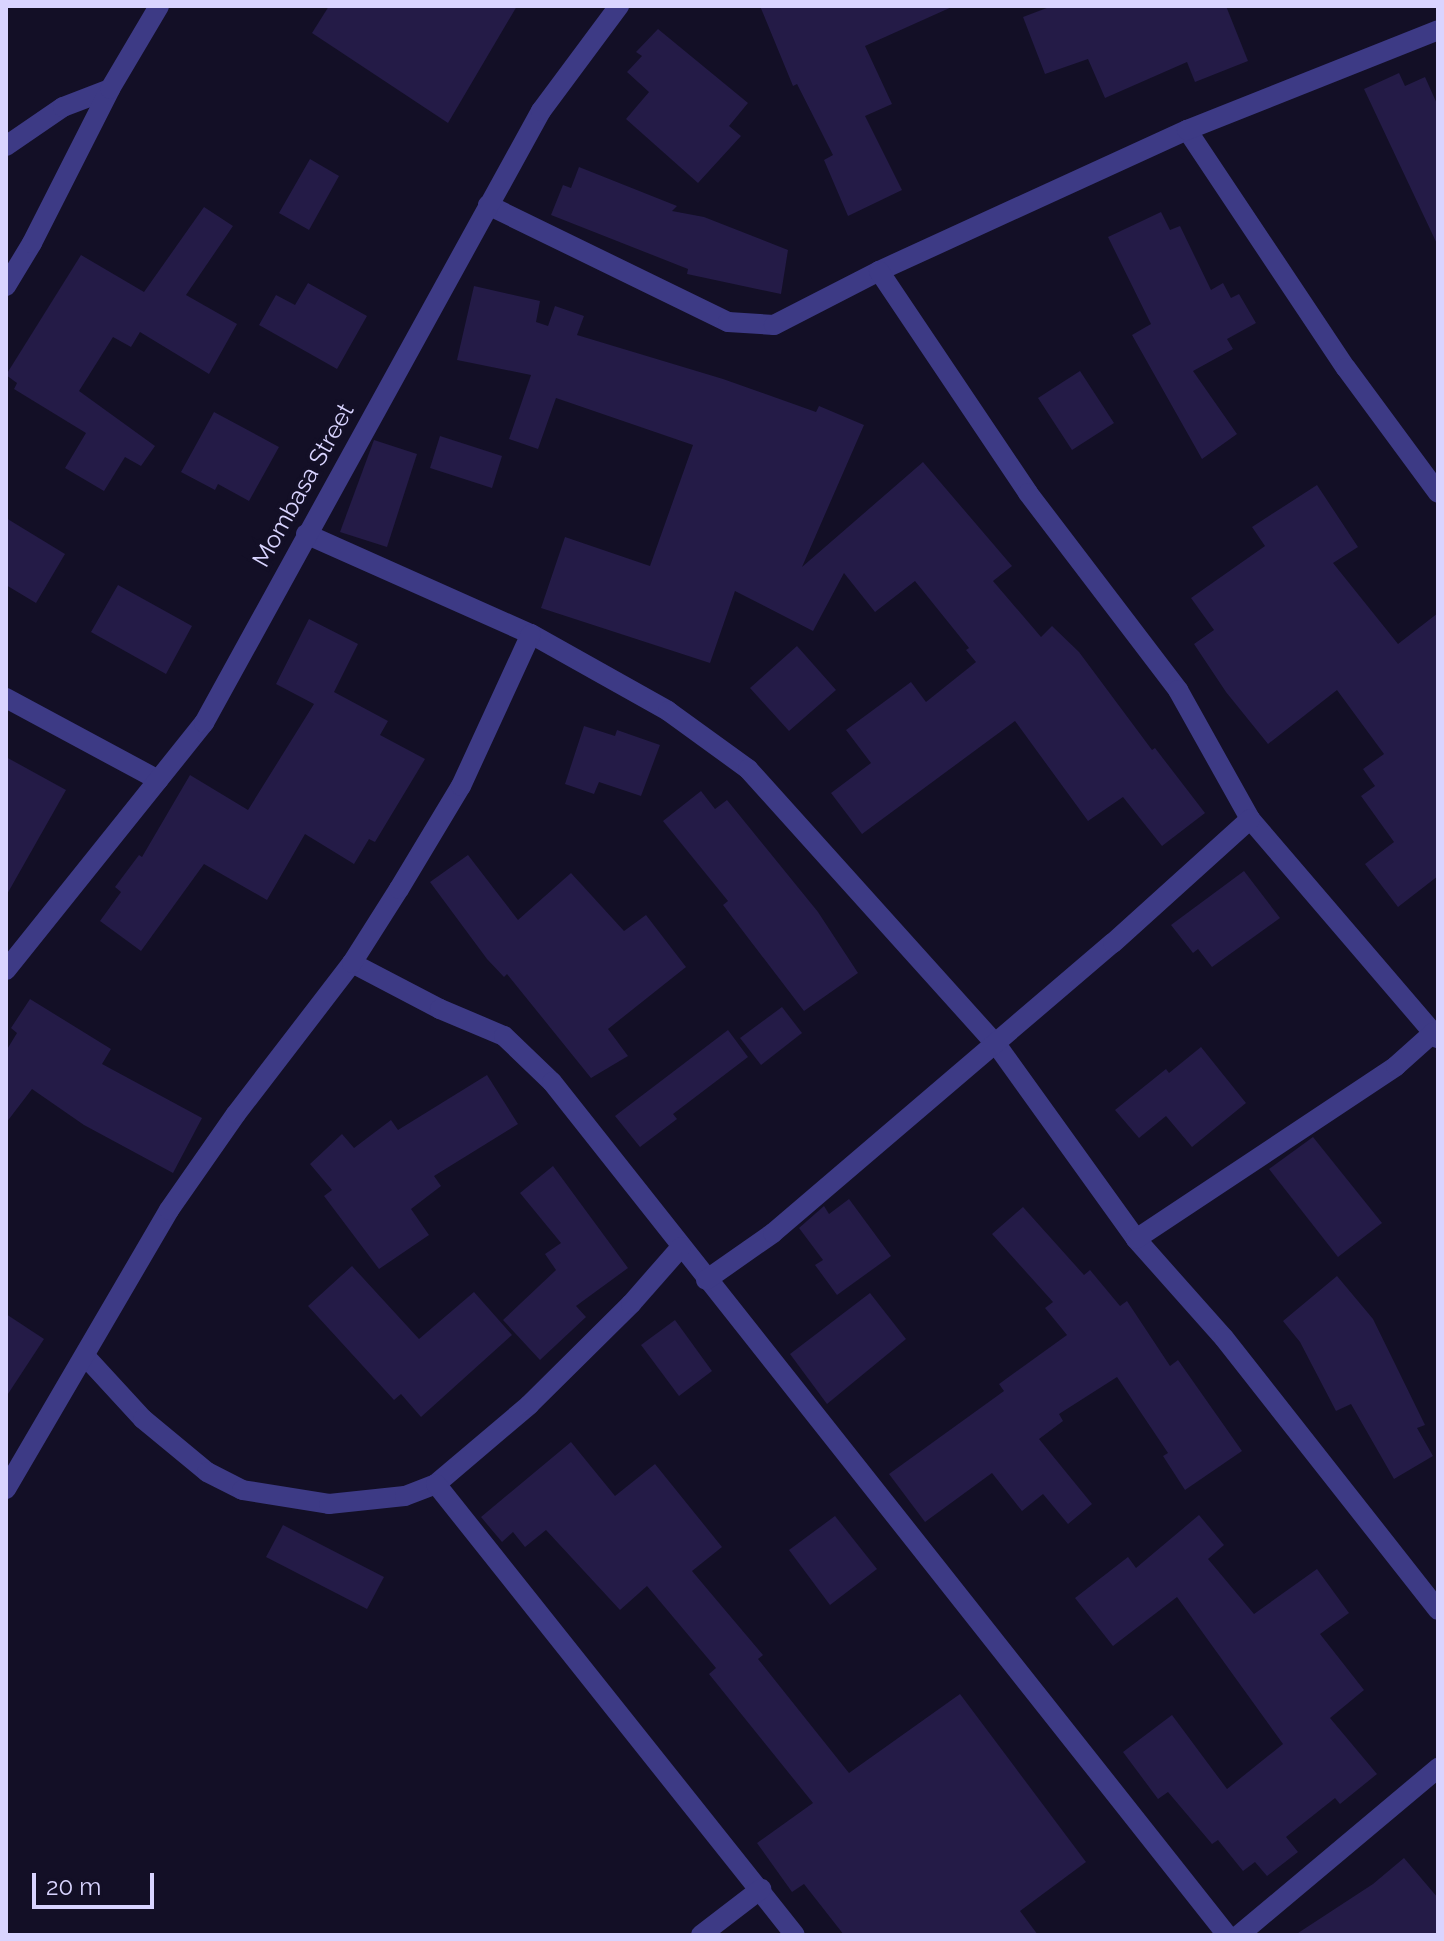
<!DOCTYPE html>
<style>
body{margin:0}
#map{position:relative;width:1444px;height:1941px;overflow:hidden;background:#130f26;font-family:Raleway,sans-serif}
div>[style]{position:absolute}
.building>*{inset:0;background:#241b47}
.street>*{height:20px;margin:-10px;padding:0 10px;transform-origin:10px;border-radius:10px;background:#3d3a85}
span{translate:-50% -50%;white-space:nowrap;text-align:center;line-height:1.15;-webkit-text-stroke:8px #130f26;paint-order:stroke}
.street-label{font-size:24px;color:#d9d4ff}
.frame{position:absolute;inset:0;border:8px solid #d9d4ff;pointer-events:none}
.scale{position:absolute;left:32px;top:1873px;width:122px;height:36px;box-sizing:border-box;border:4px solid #d9d4ff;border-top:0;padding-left:10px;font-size:24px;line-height:28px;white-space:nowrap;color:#d9d4ff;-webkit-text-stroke:6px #130f26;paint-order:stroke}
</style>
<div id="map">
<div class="building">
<i style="clip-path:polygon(329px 6px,517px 6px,448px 123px,312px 33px)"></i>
<i style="clip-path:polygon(760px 6px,954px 6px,865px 46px,892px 104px,865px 116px,902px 190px,848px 216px,824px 160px,833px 155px,797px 84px,793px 86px)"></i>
<i style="clip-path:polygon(1052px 6px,1226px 6px,1248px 61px,1195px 82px,1187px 62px,1105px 98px,1088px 59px,1045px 74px,1023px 17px)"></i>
<i style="clip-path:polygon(658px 29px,748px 103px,729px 126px,741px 136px,698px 183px,626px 119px,649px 92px,627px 72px,642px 56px,636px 52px)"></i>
<i style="clip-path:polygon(1399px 73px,1405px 86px,1425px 77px,1438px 106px,1438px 246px,1364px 89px)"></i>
<i style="clip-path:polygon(310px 159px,339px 176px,309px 230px,279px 213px)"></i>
<i style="clip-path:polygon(579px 167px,677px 206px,672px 211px,704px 217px,788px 250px,781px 294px,687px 274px,688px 269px,551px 215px,563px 185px,571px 188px)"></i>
<i style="clip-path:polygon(204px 207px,233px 226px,186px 295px,237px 324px,209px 374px,140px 332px,131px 347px,113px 337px,79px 391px,155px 446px,141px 466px,125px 457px,104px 491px,65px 468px,86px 433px,14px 389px,17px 383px,6px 375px,81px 255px,144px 292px)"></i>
<i style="clip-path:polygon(1161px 212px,1170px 230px,1180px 226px,1211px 290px,1223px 283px,1231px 298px,1239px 294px,1256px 323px,1227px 339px,1233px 349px,1193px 371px,1237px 434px,1202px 459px,1132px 335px,1151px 324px,1108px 237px)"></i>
<i style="clip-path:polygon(308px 283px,367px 316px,337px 369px,259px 325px,276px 295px,295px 305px)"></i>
<i style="clip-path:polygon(474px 286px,540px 301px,536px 322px,548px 326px,555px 306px,584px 316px,577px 335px,723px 379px,816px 412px,819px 406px,864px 425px,802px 567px,923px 462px,1012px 566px,993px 581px,1041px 637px,1052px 626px,1079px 652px,1152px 750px,1155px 748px,1205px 813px,1162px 846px,1123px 797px,1088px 821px,1015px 721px,862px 834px,831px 793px,871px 763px,846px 730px,911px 682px,926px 702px,976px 662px,966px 650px,969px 648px,915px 581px,875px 612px,844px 573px,813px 631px,735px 591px,710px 663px,541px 608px,565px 537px,650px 566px,693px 445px,556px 398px,538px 449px,509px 439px,531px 375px,457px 360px)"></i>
<i style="clip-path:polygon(1080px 371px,1114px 423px,1072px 450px,1038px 398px)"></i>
<i style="clip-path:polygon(214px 412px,279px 447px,249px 501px,218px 484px,215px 490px,181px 472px)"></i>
<i style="clip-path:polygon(440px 436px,502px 456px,492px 488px,430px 468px)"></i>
<i style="clip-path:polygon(374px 440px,417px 454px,387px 547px,340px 532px)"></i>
<i style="clip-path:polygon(1317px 485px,1358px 547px,1333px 563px,1398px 644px,1438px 613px,1438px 876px,1398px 907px,1365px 864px,1394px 842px,1361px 796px,1375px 786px,1363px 769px,1384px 754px,1337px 690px,1268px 744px,1226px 692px,1194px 644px,1214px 630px,1191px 598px,1265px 546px,1252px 527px)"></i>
<i style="clip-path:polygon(6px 518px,65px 554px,36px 603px,6px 585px)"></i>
<i style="clip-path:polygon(118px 585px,192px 626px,166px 674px,91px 632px)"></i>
<i style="clip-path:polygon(309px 619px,358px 644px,334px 692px,388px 721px,380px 735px,425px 759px,375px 842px,369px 839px,354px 864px,305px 834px,267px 900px,204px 864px,141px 951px,100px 921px,121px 892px,115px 887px,139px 855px,142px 857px,190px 775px,248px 810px,314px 704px,276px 684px)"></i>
<i style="clip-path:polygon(797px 646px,836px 690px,789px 731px,750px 688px)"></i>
<i style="clip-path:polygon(584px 726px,615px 736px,617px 730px,660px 745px,641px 796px,599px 782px,594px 794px,565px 784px)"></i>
<i style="clip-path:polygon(6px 757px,66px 790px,6px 896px)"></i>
<i style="clip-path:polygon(701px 791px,715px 809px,727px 800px,818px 912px,858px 973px,804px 1011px,723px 905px,728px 901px,663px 821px)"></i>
<i style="clip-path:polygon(468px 855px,518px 920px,571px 873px,624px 931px,646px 915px,686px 967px,608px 1029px,628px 1056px,591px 1078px,507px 974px,504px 977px,487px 959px,430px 882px)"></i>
<i style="clip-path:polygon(1244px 871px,1280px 918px,1212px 967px,1198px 949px,1193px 953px,1171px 925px)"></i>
<i style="clip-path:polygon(30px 999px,111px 1049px,102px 1064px,202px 1118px,173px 1173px,84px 1125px,32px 1089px,6px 1123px,6px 1051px,17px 1033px,11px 1028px)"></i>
<i style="clip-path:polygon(782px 1007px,802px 1033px,761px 1065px,740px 1038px)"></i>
<i style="clip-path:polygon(728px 1030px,748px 1057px,673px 1114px,677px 1119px,640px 1147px,615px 1116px)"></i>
<i style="clip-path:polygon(1201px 1047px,1246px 1103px,1192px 1147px,1166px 1116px,1139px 1138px,1115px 1110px,1166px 1069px,1169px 1073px)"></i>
<i style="clip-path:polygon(487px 1075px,518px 1124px,434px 1176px,441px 1186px,411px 1209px,429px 1235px,379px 1269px,324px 1196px,332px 1190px,310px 1164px,342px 1134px,354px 1148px,391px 1120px,398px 1130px)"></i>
<i style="clip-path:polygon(1313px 1137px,1382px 1223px,1338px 1257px,1269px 1169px)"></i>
<i style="clip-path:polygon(553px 1166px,628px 1268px,576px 1306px,586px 1317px,540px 1360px,503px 1320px,556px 1270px,545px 1254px,561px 1243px,520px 1193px)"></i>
<i style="clip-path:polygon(849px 1199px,891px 1256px,837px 1295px,815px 1265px,823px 1260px,799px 1228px,824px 1206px,829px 1214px)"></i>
<i style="clip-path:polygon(1023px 1207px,1084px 1275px,1090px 1270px,1120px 1306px,1127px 1301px,1170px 1366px,1178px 1360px,1242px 1451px,1185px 1490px,1163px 1456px,1168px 1453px,1117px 1377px,1059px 1414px,1063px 1421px,1039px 1439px,1092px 1504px,1068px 1524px,1043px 1494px,1022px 1511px,992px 1473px,925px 1522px,889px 1474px,1004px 1391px,999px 1384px,1067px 1335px,1045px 1308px,1053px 1302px,992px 1234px)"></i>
<i style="clip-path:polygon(352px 1266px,419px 1339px,474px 1292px,512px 1335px,421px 1417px,401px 1394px,394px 1400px,308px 1306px)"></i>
<i style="clip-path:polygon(1337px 1276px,1373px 1319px,1425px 1425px,1417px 1428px,1433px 1456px,1394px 1479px,1351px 1404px,1336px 1411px,1300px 1342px,1283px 1321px)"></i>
<i style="clip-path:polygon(870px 1293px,906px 1339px,827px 1404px,790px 1354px)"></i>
<i style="clip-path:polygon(6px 1314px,44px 1339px,6px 1397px)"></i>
<i style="clip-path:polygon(675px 1320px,712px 1371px,679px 1396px,641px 1345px)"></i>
<i style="clip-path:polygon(571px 1442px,615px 1496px,655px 1464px,722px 1547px,692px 1571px,763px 1655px,758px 1659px,849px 1773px,960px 1694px,1086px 1862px,1020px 1911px,1038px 1935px,844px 1935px,804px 1884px,792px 1892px,757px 1843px,813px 1803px,709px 1674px,716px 1668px,647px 1586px,620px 1610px,546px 1530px,525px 1547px,513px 1532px,502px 1542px,481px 1517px)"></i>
<i style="clip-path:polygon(1199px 1515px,1224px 1545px,1208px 1559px,1254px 1614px,1317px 1569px,1349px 1613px,1320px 1634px,1364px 1690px,1330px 1718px,1377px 1774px,1340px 1804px,1335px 1798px,1286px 1837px,1298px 1852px,1267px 1876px,1255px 1862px,1243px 1871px,1218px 1840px,1212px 1844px,1168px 1792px,1158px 1799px,1123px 1752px,1172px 1715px,1227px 1789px,1283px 1744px,1177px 1597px,1113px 1646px,1075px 1598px,1128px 1557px,1136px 1568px)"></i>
<i style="clip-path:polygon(835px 1516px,877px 1569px,830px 1605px,789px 1550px)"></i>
<i style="clip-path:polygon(283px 1525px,384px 1577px,367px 1609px,266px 1557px)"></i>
<i style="clip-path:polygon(1404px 1858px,1438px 1898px,1438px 1935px,1295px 1935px,1373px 1884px)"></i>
</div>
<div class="street">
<i style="left:1187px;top:130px;width:286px;rotate:56.3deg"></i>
<i style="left:1346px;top:368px;width:155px;rotate:53.6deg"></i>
<i style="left:6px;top:146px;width:69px;rotate:-34.4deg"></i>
<i style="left:63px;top:107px;width:50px;rotate:-21deg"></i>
<i style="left:488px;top:205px;width:267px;rotate:26deg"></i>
<i style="left:728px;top:322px;width:46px;rotate:3.7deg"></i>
<i style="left:774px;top:325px;width:118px;rotate:-27.2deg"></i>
<i style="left:879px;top:271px;width:339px;rotate:-24.6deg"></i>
<i style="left:1187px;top:130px;width:270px;rotate:-21.7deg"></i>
<i style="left:879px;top:271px;width:267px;rotate:56.1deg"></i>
<i style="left:1028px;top:493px;width:248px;rotate:52.7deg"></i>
<i style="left:1178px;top:690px;width:148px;rotate:60.8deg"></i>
<i style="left:1250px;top:819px;width:289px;rotate:49.4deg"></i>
<i style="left:6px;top:286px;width:50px;rotate:-58.8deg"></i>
<i style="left:32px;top:243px;width:173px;rotate:-63.1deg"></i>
<i style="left:110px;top:89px;width:96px;rotate:-59.4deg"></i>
<i style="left:306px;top:534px;width:246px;rotate:24deg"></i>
<i style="left:531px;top:634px;width:157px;rotate:29.3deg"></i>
<i style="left:668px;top:711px;width:99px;rotate:35.9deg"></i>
<i style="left:748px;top:769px;width:370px;rotate:48deg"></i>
<i style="left:996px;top:1044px;width:240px;rotate:54.3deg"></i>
<i style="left:1136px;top:1239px;width:132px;rotate:48.4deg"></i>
<i style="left:1224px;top:1338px;width:346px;rotate:51.8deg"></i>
<i style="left:6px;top:698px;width:173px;rotate:28.3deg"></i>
<i style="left:352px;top:963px;width:99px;rotate:27.6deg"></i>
<i style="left:440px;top:1009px;width:69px;rotate:22.9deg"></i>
<i style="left:504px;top:1036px;width:66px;rotate:43.8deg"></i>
<i style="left:552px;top:1082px;width:1088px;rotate:51.64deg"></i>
<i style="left:6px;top:970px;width:317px;rotate:-51.3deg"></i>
<i style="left:204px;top:723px;width:699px;rotate:-61.16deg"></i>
<i style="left:541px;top:111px;width:131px;rotate:-53.4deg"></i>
<i style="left:1136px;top:1239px;width:312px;rotate:-33.6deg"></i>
<i style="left:1396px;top:1066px;width:51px;rotate:-41.8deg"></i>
<i style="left:706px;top:1280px;width:82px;rotate:-35deg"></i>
<i style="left:773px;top:1233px;width:447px;rotate:-40.5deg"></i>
<i style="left:1113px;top:943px;width:185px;rotate:-42.1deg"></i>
<i style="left:85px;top:1356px;width:86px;rotate:47.4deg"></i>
<i style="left:143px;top:1419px;width:83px;rotate:39.6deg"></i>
<i style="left:207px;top:1472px;width:39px;rotate:27deg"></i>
<i style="left:242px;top:1490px;width:88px;rotate:9.1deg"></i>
<i style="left:329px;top:1504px;width:76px;rotate:-6deg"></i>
<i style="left:405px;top:1496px;width:33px;rotate:-21deg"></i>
<i style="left:436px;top:1484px;width:122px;rotate:-40.3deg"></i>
<i style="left:529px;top:1405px;width:144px;rotate:-44.7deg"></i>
<i style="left:631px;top:1304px;width:76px;rotate:-48.7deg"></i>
<i style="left:436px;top:1484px;width:576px;rotate:51.48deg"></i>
<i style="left:6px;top:1489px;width:323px;rotate:-59.7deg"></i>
<i style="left:169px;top:1210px;width:117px;rotate:-55.1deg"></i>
<i style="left:236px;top:1114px;width:190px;rotate:-52.5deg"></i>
<i style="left:352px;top:963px;width:88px;rotate:-57.6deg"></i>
<i style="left:399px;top:889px;width:120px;rotate:-59deg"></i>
<i style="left:461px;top:786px;width:167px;rotate:-65.3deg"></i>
<i style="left:701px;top:1935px;width:76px;rotate:-37.5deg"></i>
<i style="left:1239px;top:1935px;width:260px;rotate:-40deg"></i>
</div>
<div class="street-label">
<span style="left:303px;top:485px;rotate:-61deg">Mombasa Street</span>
</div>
<div class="frame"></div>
<div class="scale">20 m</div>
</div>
